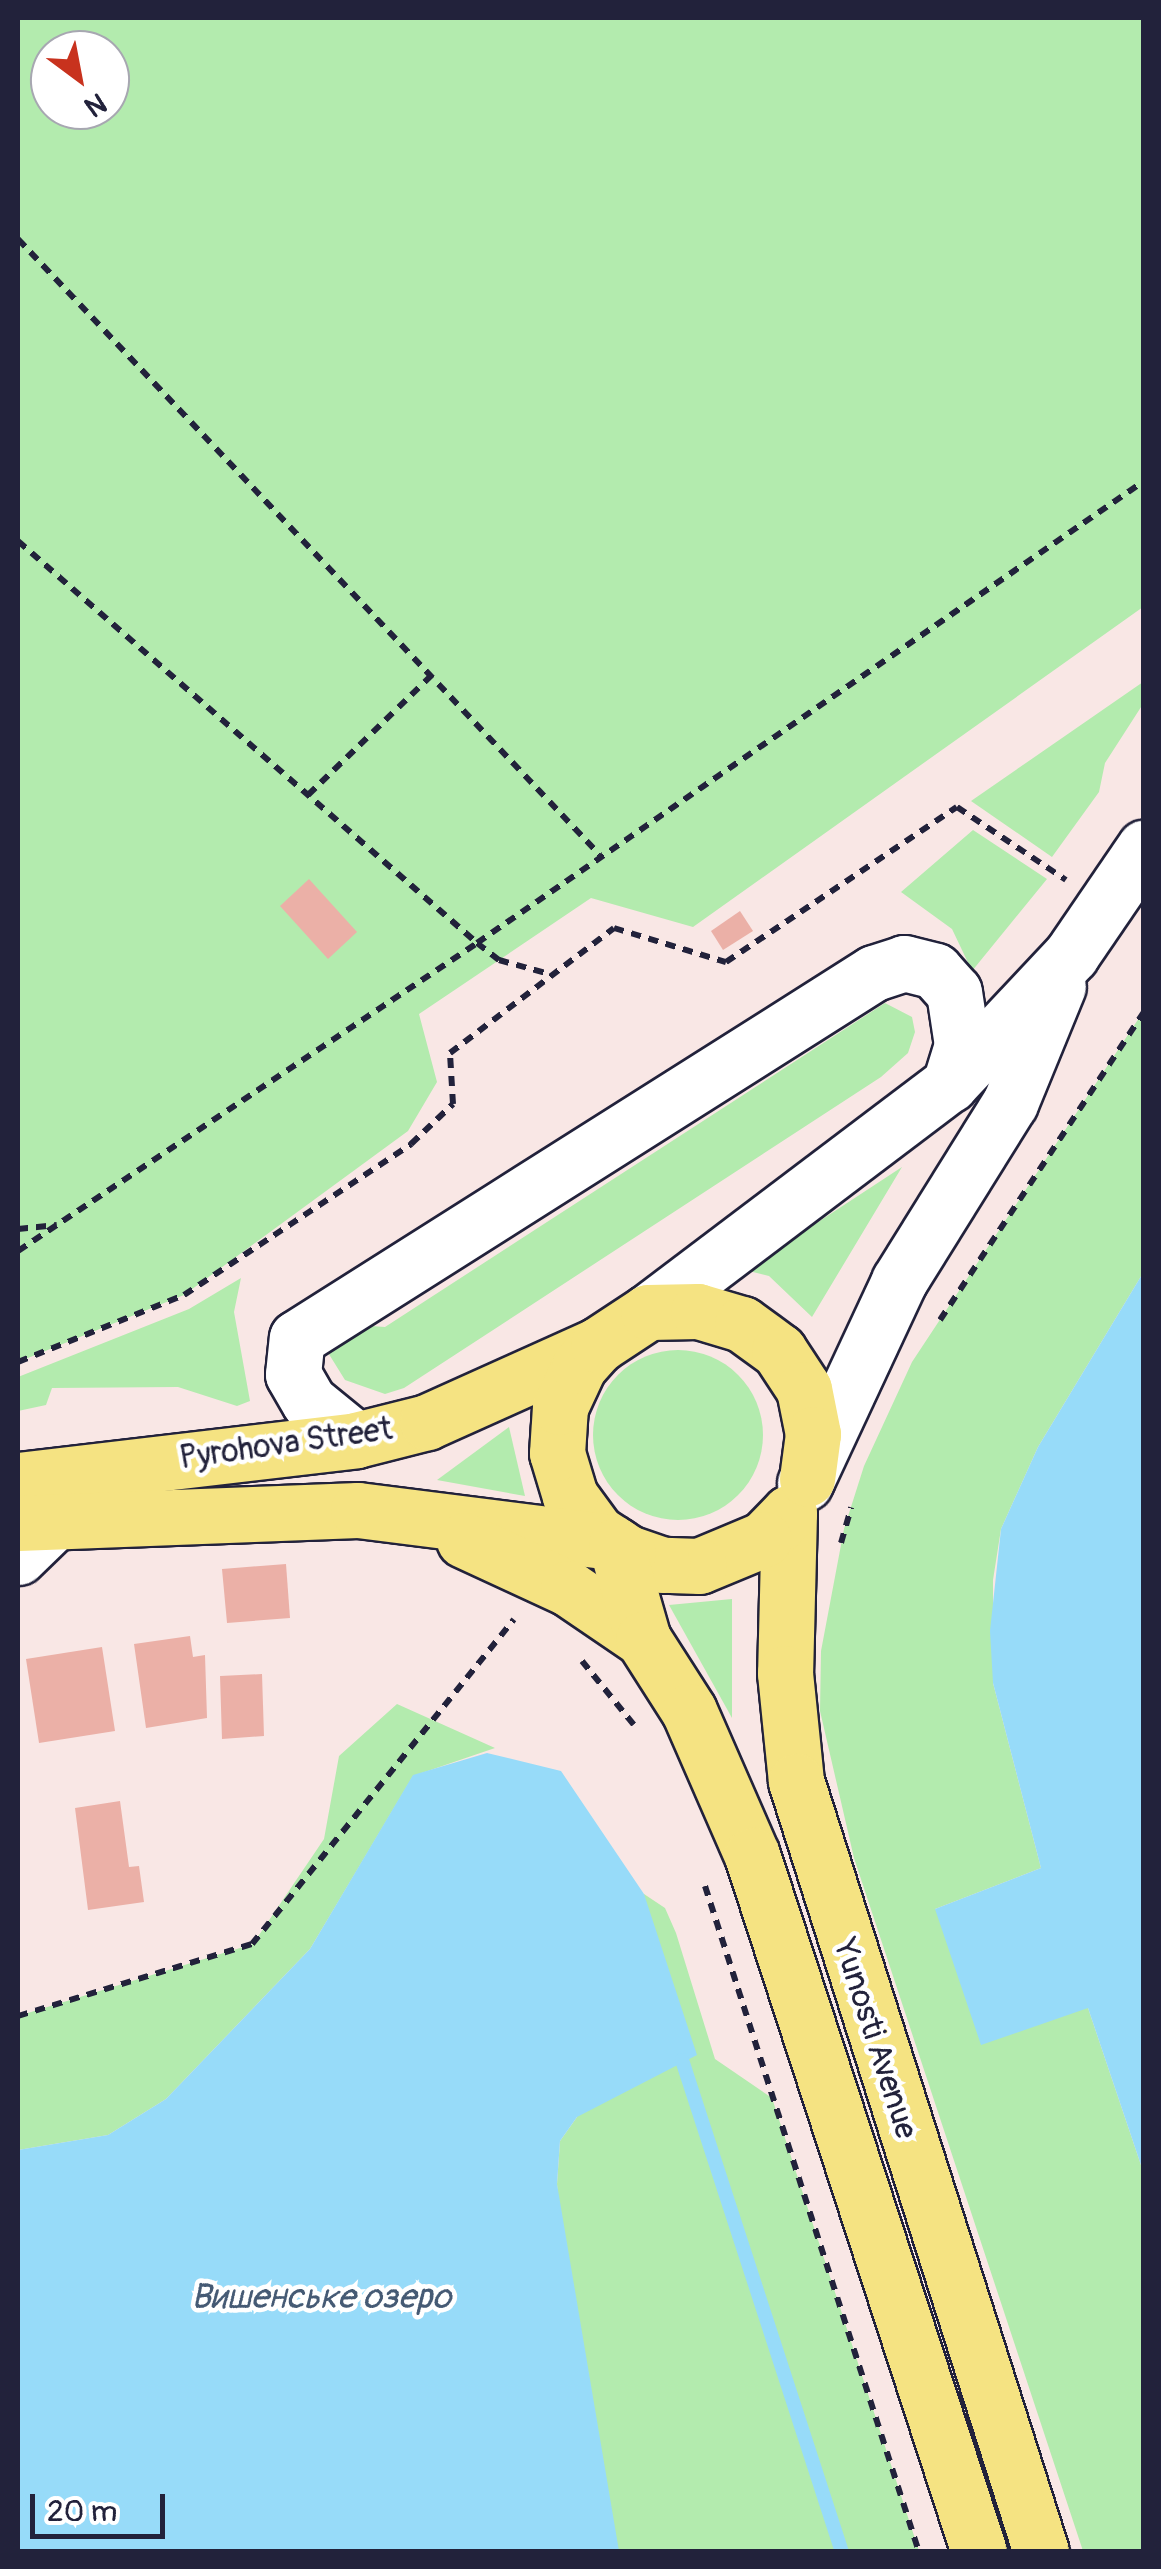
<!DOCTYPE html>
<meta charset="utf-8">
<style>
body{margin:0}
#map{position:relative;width:1161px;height:2569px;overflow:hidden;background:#f9e7e5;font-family:Pangolin,sans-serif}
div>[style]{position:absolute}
.green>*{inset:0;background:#b3ebae}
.round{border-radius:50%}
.water>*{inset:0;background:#97dbf9}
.stream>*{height:14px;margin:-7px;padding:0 7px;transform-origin:7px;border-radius:7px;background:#97dbf9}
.building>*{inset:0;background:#ebb0a7}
.path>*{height:6px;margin-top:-3px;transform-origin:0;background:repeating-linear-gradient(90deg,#22223b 0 10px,transparent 0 18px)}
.roads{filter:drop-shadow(2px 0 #22223b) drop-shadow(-2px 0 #22223b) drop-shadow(0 2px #22223b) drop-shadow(0 -2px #22223b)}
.minor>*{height:55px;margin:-27.5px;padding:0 27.5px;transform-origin:27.5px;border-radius:27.5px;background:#fff}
.major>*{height:55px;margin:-27.5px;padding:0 27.5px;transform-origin:27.5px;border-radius:27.5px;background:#f5e382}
span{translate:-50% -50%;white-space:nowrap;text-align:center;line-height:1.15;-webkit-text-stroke:9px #fff;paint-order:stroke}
.street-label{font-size:32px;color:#22223b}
.water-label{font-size:35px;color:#455a74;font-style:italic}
.frame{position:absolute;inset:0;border:20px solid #22223b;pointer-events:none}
.north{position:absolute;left:30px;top:30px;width:100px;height:100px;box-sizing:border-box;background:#fff;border:2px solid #a7a7b1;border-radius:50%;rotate:148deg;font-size:28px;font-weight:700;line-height:40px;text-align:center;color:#22223b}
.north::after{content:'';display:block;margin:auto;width:35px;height:45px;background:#c8321e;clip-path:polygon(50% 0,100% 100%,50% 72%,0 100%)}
.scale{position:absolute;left:30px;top:2494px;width:135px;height:45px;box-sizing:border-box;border:5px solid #22223b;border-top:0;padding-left:12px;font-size:30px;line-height:35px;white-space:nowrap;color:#22223b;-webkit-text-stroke:8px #fff;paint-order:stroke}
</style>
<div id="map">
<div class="green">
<i style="clip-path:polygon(evenodd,18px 18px,1143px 18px,1143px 607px,693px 927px,591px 898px,419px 1014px,437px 1082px,408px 1131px,184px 1295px,18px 1362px,18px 18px,50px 50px,110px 50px,110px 110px,50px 110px,50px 50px)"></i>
<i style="clip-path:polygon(1143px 682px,1143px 704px,1105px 763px,1099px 792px,1052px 857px,971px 801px)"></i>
<i style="clip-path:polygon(973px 830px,1047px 879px,972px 971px,952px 929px,901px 892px)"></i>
<i style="clip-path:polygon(885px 1003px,912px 1017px,915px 1032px,908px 1053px,881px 1077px,404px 1388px,385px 1394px,345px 1380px,327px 1351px,343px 1324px,385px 1327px)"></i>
<i style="clip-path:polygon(1143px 1012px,1143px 1273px,1038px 1447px,1001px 1529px,993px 1580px,993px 1683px,1041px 1868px,935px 1909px,1088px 2008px,1143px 2171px,1143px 2551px,1083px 2551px,854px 1858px,820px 1711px,821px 1651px,844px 1529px,864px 1466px,912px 1362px)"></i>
<i style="clip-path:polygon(902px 1167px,812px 1317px,769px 1276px,745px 1270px)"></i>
<i style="clip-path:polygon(241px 1278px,234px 1312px,250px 1401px,237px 1406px,178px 1387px,52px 1388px,46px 1405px,18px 1411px,18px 1377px,189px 1309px)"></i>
<i class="round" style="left:593px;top:1350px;width:170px;height:170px"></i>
<i style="clip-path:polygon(509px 1427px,525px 1496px,437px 1480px)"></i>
<i style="clip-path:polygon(732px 1599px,732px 1718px,669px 1605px)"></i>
<i style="clip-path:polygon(397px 1704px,495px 1748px,413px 1776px,310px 1949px,166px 2099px,108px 2135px,18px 2150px,18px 2016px,253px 1944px,324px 1839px,339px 1756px)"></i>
<i style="clip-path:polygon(644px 1894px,665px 1908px,676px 1933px,715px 2059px,772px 2098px,919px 2551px,588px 2551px,557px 2184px,560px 2141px,577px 2117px,572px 1998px)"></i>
</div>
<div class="water">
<i style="clip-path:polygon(1143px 1273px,1144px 1273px,1143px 2171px,1088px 2008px,981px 2045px,935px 1909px,1041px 1868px,993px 1683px,990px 1631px,1001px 1529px,1038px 1447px)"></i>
<i style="clip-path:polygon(487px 1753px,561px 1771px,644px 1894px,697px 2055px,577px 2117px,560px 2141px,557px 2184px,619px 2551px,18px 2551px,18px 2150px,108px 2135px,166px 2099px,310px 1949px,413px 1775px)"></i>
</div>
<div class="stream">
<i style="left:682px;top:2060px;width:517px;rotate:71.99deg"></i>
</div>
<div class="building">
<i style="clip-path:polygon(309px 879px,357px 932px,328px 959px,280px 906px)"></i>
<i style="clip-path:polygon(740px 911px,753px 931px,723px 950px,711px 931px)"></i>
<i style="clip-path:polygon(286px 1564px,290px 1618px,227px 1623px,222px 1569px)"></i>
<i style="clip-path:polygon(190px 1636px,193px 1657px,205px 1655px,207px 1718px,146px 1728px,134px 1644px)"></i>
<i style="clip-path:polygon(102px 1647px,115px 1731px,39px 1743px,26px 1659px)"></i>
<i style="clip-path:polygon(262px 1674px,264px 1736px,222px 1739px,220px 1676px)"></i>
<i style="clip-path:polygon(120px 1801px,129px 1867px,139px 1866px,144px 1902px,88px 1910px,75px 1808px)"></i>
</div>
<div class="path">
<i style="left:18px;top:239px;width:847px;rotate:46.63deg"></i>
<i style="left:18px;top:541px;width:610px;rotate:41.21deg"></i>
<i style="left:477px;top:943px;width:28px;rotate:38deg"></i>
<i style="left:499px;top:960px;width:49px;rotate:15.5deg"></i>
<i style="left:308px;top:795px;width:174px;rotate:-44.1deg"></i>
<i style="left:18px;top:1229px;width:39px;rotate:-6deg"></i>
<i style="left:18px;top:1251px;width:553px;rotate:-33.86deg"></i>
<i style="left:477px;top:943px;width:811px;rotate:-34.71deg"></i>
<i style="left:940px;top:1320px;width:369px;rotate:-56.5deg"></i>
<i style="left:18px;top:1362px;width:179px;rotate:-22deg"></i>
<i style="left:184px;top:1295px;width:273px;rotate:-33.6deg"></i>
<i style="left:411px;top:1144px;width:58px;rotate:-43.6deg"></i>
<i style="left:453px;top:1104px;width:51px;rotate:-93.4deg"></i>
<i style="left:450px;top:1053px;width:206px;rotate:-37.3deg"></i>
<i style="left:614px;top:928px;width:117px;rotate:16.9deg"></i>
<i style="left:726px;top:962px;width:278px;rotate:-33.9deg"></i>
<i style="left:957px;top:807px;width:131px;rotate:33.8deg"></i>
<i style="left:841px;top:1543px;width:37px;rotate:-74deg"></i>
<i style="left:582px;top:1661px;width:82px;rotate:50.9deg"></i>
<i style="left:705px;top:1886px;width:700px;rotate:72.19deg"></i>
<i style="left:18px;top:2016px;width:245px;rotate:-17.1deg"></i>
<i style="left:252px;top:1944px;width:417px;rotate:-51.1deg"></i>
</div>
<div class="roads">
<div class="minor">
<i style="left:648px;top:1312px;width:378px;rotate:-37.1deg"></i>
<i style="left:950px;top:1084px;width:177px;rotate:-46.8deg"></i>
<i style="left:1071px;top:955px;width:130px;rotate:-55.7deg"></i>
<i style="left:356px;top:1440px;width:60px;rotate:-141deg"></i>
<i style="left:309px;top:1402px;width:32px;rotate:-120deg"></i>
<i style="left:293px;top:1374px;width:36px;rotate:-84deg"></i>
<i style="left:297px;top:1338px;width:683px;rotate:-32.32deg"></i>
<i style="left:874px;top:973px;width:32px;rotate:-18deg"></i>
<i style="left:904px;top:963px;width:32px;rotate:14deg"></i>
<i style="left:935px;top:971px;width:28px;rotate:48deg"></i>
<i style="left:954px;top:992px;width:54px;rotate:81.4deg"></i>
<i style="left:962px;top:1045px;width:41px;rotate:107.1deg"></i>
<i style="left:805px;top:1483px;width:223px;rotate:-65deg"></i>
<i style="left:899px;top:1281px;width:210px;rotate:-58.1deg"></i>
<i style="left:1010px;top:1103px;width:126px;rotate:-67.7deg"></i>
<i style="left:18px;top:1557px;width:47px;rotate:-44.1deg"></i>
</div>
<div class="major">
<i style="left:18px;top:1480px;width:340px;rotate:-6.7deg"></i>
<i style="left:356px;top:1440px;width:73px;rotate:-14.2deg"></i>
<i style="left:427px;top:1422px;width:188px;rotate:-24.2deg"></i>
<i style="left:789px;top:1513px;width:160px;rotate:91.4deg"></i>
<i style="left:785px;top:1673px;width:109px;rotate:84.2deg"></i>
<i style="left:796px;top:1781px;width:809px;rotate:72.37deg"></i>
<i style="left:789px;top:1513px;width:36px;rotate:134deg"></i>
<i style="left:764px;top:1539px;width:70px;rotate:157.4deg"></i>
<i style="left:699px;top:1566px;width:36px;rotate:-178deg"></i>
<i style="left:663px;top:1565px;width:37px;rotate:-161deg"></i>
<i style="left:628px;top:1553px;width:37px;rotate:-147deg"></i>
<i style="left:597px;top:1533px;width:46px;rotate:-126.1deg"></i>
<i style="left:570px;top:1496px;width:45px;rotate:-106.8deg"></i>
<i style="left:557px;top:1453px;width:46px;rotate:-86.3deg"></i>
<i style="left:560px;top:1407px;width:45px;rotate:-65.1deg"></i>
<i style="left:579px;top:1366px;width:28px;rotate:-48deg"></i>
<i style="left:598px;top:1345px;width:60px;rotate:-33.4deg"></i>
<i style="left:648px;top:1312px;width:50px;rotate:-1.1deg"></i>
<i style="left:698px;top:1311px;width:46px;rotate:16.5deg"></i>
<i style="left:742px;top:1324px;width:46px;rotate:36.1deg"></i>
<i style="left:779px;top:1351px;width:45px;rotate:56.7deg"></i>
<i style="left:804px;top:1389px;width:46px;rotate:78.7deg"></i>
<i style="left:813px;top:1434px;width:45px;rotate:97.6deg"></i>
<i style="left:18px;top:1523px;width:340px;rotate:-2.2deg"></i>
<i style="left:358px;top:1510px;width:255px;rotate:7.2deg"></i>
<i style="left:464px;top:1540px;width:115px;rotate:24.8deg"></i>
<i style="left:568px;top:1588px;width:91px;rotate:34.2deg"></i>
<i style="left:616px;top:1545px;width:98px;rotate:74deg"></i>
<i style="left:643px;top:1639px;width:85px;rotate:57.4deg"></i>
<i style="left:689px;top:1711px;width:157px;rotate:66.4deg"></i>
<i style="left:752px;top:1855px;width:733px;rotate:71.96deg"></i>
</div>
</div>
<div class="street-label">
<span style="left:286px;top:1444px;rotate:-8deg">Pyrohova Street</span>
<span style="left:875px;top:2039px;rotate:72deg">Yunosti Avenue</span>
</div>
<div class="water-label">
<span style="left:321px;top:2297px">Вишенське озеро</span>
</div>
<div class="frame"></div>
<div class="north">N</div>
<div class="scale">20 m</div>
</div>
